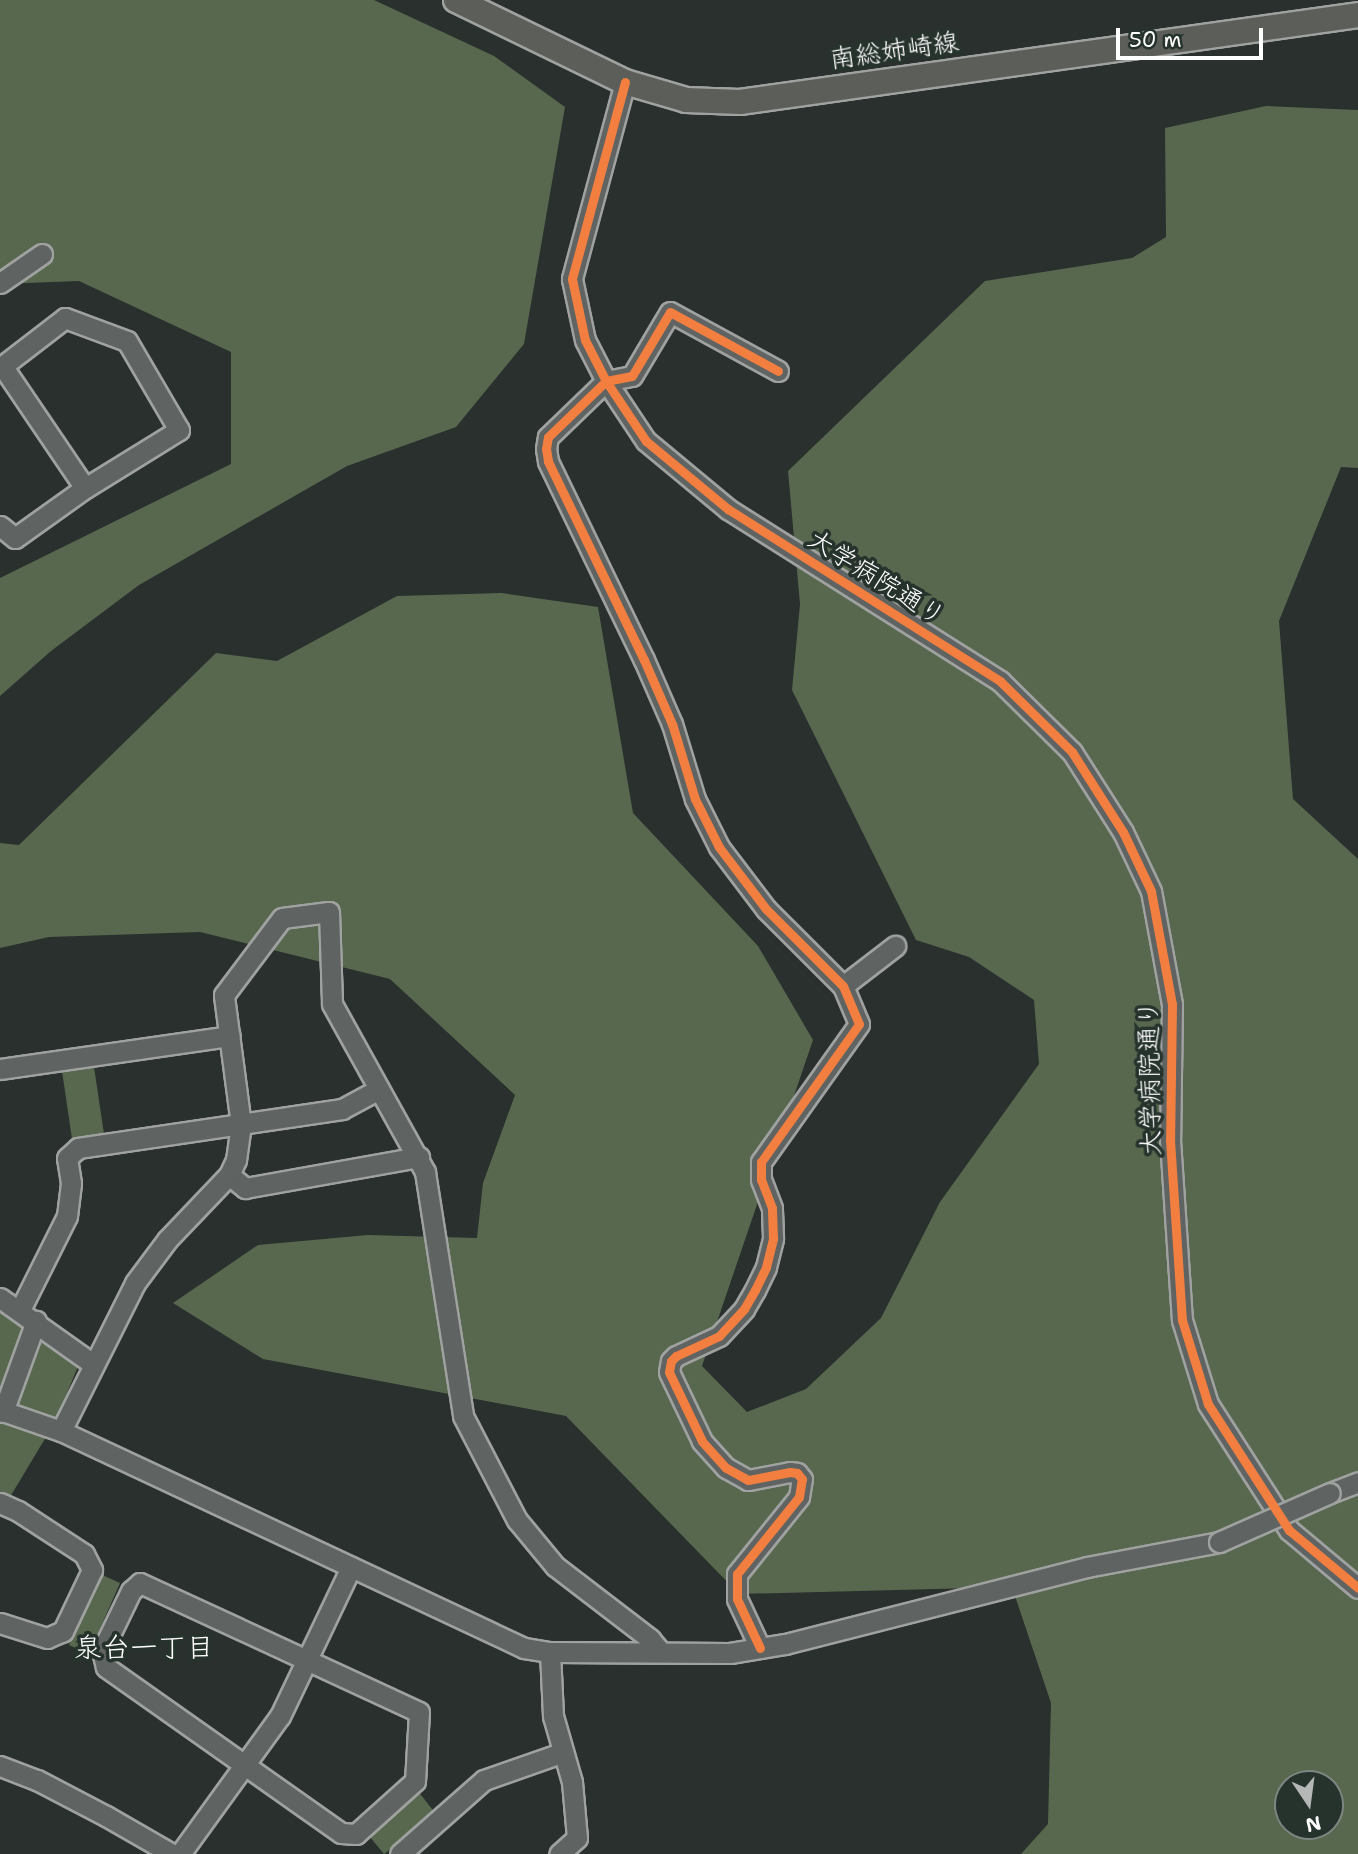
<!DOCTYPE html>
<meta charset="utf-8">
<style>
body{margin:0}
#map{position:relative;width:1358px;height:1854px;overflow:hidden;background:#29302d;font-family:"Shantell Sans","Klee One",sans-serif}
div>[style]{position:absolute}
.green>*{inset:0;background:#58684f}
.roads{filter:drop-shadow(2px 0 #9fa2a0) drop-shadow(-2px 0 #9fa2a0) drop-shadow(0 2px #9fa2a0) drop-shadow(0 -2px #9fa2a0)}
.minor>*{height:19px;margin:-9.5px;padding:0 9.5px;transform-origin:9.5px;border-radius:9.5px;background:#5f6362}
.major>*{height:24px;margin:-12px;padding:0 12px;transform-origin:12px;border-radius:12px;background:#5c5e59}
.bridges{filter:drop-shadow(2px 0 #9fa2a0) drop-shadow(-2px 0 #9fa2a0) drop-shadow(0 2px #9fa2a0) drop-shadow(0 -2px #9fa2a0)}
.minor-bridge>*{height:19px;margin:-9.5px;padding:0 9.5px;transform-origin:9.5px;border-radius:9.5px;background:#5f6362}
.cycleway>*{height:9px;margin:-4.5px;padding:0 4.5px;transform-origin:4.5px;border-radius:4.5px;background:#f27e40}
span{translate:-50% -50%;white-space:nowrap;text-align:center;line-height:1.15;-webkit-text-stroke:7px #26332d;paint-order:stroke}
.street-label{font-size:26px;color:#fff}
.neighbourhood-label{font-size:28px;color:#fff}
.north{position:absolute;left:1274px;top:1770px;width:70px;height:70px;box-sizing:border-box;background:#26332d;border:2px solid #7d8581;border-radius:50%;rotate:167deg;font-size:19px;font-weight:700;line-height:28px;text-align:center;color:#fff}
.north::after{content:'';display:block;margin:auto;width:24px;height:32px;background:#b4b7b6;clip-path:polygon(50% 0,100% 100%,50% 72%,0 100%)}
.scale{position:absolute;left:1116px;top:28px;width:147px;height:32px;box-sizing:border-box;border:4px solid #fff;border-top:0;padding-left:9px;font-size:21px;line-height:24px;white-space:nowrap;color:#fff;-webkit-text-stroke:5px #26332d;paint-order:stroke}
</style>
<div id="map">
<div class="green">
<i style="clip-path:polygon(0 0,374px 0,494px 56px,565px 107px,524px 344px,456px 427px,347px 466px,139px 585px,51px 651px,0 696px,0 578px,231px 464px,231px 352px,79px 281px,0 284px)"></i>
<i style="clip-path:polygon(evenodd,1266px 106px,1358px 110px,1358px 468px,1341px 467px,1279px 621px,1293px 799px,1358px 859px,1358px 1854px,1021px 1854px,1048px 1824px,1051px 1703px,1012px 1587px,739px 1594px,566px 1416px,263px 1359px,173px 1303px,258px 1245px,368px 1235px,477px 1238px,483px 1183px,515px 1095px,390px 979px,200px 932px,49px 937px,0 948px,0 843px,19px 845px,216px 653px,277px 661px,397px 596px,502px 593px,598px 607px,633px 813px,758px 946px,813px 1040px,702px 1366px,747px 1412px,806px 1389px,881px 1318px,940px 1202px,1039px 1064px,1034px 1000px,969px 957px,916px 940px,792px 690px,800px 604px,788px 471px,985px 281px,1132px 258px,1166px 237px,1165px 128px,1266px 106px,1288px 1784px,1330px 1784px,1330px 1826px,1288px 1826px,1288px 1784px)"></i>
<i style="clip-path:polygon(94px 1067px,104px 1134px,72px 1139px,62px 1071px)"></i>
<i style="clip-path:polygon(0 1307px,79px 1364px,55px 1422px,10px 1497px,0 1493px)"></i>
<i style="clip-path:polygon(100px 1574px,120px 1583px,89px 1654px,69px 1645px)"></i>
<i style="clip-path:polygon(417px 1790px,436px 1814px,384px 1854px,365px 1831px)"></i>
</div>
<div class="roads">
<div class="minor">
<i style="left:625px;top:82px;width:204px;rotate:105.1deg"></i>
<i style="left:572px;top:279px;width:62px;rotate:78deg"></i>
<i style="left:585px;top:340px;width:46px;rotate:62.9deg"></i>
<i style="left:606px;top:381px;width:72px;rotate:56.3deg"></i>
<i style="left:646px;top:441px;width:107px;rotate:39.7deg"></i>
<i style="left:728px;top:509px;width:322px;rotate:32.3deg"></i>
<i style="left:1000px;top:681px;width:101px;rotate:44.6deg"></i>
<i style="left:1072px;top:752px;width:95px;rotate:57.5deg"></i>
<i style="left:1123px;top:832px;width:65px;rotate:64.6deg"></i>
<i style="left:1151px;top:891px;width:115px;rotate:79.5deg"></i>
<i style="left:1172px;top:1004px;width:136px;rotate:90.8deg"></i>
<i style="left:1170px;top:1140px;width:180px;rotate:86.2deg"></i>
<i style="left:1182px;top:1320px;width:88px;rotate:72.8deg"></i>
<i style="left:1208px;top:1404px;width:150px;rotate:57.3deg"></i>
<i style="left:1289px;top:1530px;width:90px;rotate:40deg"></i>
<i style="left:0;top:283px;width:51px;rotate:-34.6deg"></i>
<i style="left:3px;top:367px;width:146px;rotate:55.9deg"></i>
<i style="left:0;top:368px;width:82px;rotate:-37.6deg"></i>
<i style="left:65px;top:318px;width:66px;rotate:20.4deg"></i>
<i style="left:127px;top:341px;width:103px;rotate:59.7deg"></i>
<i style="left:179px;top:430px;width:110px;rotate:148.3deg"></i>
<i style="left:85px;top:488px;width:86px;rotate:144.5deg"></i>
<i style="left:15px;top:538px;width:19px;rotate:-141deg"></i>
<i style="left:843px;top:986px;width:66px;rotate:-37.6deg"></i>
<i style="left:0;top:1069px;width:232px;rotate:-8.2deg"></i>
<i style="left:229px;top:1175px;width:21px;rotate:39deg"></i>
<i style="left:245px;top:1188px;width:177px;rotate:-10.1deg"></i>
<i style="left:0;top:1298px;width:114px;rotate:35.4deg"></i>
<i style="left:20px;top:1310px;width:105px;rotate:-63.4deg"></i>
<i style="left:67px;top:1216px;width:33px;rotate:-83deg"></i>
<i style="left:71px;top:1183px;width:25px;rotate:-99deg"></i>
<i style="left:67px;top:1158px;width:15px;rotate:-42deg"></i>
<i style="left:78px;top:1148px;width:267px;rotate:-8.4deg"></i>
<i style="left:342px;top:1109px;width:42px;rotate:-28.4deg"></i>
<i style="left:0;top:1410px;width:65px;rotate:19deg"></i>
<i style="left:61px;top:1431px;width:511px;rotate:25.11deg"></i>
<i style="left:524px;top:1648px;width:26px;rotate:9deg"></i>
<i style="left:550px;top:1652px;width:180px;rotate:0.3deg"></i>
<i style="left:730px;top:1653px;width:56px;rotate:-9.3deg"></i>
<i style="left:785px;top:1644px;width:312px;rotate:-14.3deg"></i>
<i style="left:1087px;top:1567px;width:134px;rotate:-10.7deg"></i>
<i style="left:3px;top:1412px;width:97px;rotate:-70.1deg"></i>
<i style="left:61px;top:1431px;width:165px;rotate:-63.4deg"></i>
<i style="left:135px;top:1283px;width:54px;rotate:-53.3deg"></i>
<i style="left:167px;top:1240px;width:90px;rotate:-46.4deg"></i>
<i style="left:229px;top:1175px;width:17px;rotate:-65deg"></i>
<i style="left:236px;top:1160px;width:35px;rotate:-82deg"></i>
<i style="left:241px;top:1125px;width:131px;rotate:-97.5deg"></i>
<i style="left:224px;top:995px;width:96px;rotate:-53deg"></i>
<i style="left:282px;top:918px;width:47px;rotate:-7.3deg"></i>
<i style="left:329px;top:912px;width:92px;rotate:88.1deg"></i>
<i style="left:332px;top:1004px;width:192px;rotate:61deg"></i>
<i style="left:425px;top:1172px;width:247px;rotate:81.1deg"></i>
<i style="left:463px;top:1416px;width:117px;rotate:62.6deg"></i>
<i style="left:517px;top:1520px;width:60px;rotate:50.4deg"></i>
<i style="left:555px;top:1566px;width:120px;rotate:37.5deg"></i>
<i style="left:650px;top:1639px;width:17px;rotate:50deg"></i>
<i style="left:1330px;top:1493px;width:30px;rotate:-21deg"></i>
<i style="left:0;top:1503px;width:20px;rotate:24deg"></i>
<i style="left:18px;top:1511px;width:79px;rotate:33.1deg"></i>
<i style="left:84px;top:1554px;width:18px;rotate:63deg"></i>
<i style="left:92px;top:1570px;width:68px;rotate:115.4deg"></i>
<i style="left:63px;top:1631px;width:17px;rotate:156deg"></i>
<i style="left:47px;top:1638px;width:49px;rotate:-162.3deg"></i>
<i style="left:140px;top:1583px;width:307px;rotate:24.8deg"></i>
<i style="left:419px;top:1712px;width:69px;rotate:93.3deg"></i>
<i style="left:415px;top:1781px;width:79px;rotate:138.1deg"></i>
<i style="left:356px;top:1834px;width:15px;rotate:-176deg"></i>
<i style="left:341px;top:1833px;width:288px;rotate:-144.8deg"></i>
<i style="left:106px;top:1667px;width:16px;rotate:-104deg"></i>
<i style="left:102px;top:1651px;width:67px;rotate:-64.2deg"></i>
<i style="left:131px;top:1591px;width:12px;rotate:-42deg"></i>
<i style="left:760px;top:1648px;width:54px;rotate:-115.1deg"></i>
<i style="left:737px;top:1599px;width:25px;rotate:-90deg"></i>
<i style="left:737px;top:1574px;width:99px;rotate:-51.2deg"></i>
<i style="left:799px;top:1497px;width:18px;rotate:-81deg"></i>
<i style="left:802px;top:1479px;width:8px;rotate:-130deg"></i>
<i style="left:797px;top:1473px;width:7px;rotate:-172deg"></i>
<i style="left:790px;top:1472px;width:43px;rotate:169.2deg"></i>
<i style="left:748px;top:1480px;width:25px;rotate:-151deg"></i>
<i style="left:726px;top:1468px;width:36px;rotate:-132deg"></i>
<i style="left:702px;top:1441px;width:76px;rotate:-115.6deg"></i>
<i style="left:669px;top:1372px;width:11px;rotate:-80deg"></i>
<i style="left:671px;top:1361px;width:7px;rotate:-45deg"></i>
<i style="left:676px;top:1356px;width:47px;rotate:-24.9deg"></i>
<i style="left:719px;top:1336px;width:37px;rotate:-47deg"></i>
<i style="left:744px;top:1309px;width:22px;rotate:-60deg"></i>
<i style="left:755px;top:1290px;width:25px;rotate:-64deg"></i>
<i style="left:766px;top:1267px;width:30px;rotate:-76deg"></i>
<i style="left:773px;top:1238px;width:30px;rotate:-92deg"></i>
<i style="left:772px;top:1208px;width:30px;rotate:-111deg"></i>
<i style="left:761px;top:1180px;width:18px;rotate:-90deg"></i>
<i style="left:761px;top:1162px;width:169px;rotate:-54.6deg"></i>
<i style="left:859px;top:1024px;width:41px;rotate:-112.8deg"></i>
<i style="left:843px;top:986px;width:109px;rotate:-135deg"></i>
<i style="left:766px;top:909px;width:78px;rotate:-127.2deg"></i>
<i style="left:719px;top:847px;width:54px;rotate:-116.6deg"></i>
<i style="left:695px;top:799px;width:78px;rotate:-107deg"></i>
<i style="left:672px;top:724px;width:70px;rotate:-113.6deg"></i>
<i style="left:644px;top:660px;width:221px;rotate:-115.8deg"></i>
<i style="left:548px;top:461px;width:12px;rotate:-99deg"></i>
<i style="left:546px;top:449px;width:12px;rotate:-81deg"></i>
<i style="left:548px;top:437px;width:81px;rotate:-44deg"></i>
<i style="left:606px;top:381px;width:26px;rotate:-11deg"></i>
<i style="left:632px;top:376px;width:74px;rotate:-59.3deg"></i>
<i style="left:670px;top:312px;width:123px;rotate:28.6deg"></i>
<i style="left:550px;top:1652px;width:64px;rotate:87.3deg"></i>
<i style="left:553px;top:1716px;width:69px;rotate:73.9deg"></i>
<i style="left:572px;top:1782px;width:56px;rotate:84.9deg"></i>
<i style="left:577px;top:1838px;width:24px;rotate:138deg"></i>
<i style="left:0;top:1766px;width:40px;rotate:21deg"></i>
<i style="left:37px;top:1780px;width:78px;rotate:27.6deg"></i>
<i style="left:106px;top:1816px;width:76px;rotate:29.9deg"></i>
<i style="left:180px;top:1854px;width:170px;rotate:-54.1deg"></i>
<i style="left:280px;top:1716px;width:165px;rotate:-64.5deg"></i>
<i style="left:400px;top:1854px;width:112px;rotate:-41.4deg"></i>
<i style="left:484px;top:1780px;width:82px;rotate:-19.3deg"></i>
</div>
<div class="major">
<i style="left:456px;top:0;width:188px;rotate:25.9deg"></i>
<i style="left:625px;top:82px;width:64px;rotate:16.4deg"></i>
<i style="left:686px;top:100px;width:54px;rotate:2.1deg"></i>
<i style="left:740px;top:102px;width:624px;rotate:-8.01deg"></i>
</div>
</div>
<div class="bridges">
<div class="minor-bridge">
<i style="left:1219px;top:1542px;width:121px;rotate:-23.8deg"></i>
</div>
</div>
<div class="cycleway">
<i style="left:625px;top:82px;width:204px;rotate:105.1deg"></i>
<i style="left:572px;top:279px;width:62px;rotate:78deg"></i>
<i style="left:585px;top:340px;width:46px;rotate:62.9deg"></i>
<i style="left:606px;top:381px;width:72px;rotate:56.3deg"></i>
<i style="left:646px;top:441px;width:107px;rotate:39.7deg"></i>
<i style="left:728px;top:509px;width:322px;rotate:32.3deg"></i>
<i style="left:1000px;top:681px;width:101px;rotate:44.6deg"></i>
<i style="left:1072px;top:752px;width:95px;rotate:57.5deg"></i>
<i style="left:1123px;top:832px;width:65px;rotate:64.6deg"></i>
<i style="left:1151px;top:891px;width:115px;rotate:79.5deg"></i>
<i style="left:1172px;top:1004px;width:136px;rotate:90.8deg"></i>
<i style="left:1170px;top:1140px;width:180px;rotate:86.2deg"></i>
<i style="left:1182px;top:1320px;width:88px;rotate:72.8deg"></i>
<i style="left:1208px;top:1404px;width:150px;rotate:57.3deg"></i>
<i style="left:1289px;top:1530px;width:90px;rotate:40deg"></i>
<i style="left:760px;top:1648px;width:54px;rotate:-115.1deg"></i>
<i style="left:737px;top:1599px;width:25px;rotate:-90deg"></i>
<i style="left:737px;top:1574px;width:99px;rotate:-51.2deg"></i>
<i style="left:799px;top:1497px;width:18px;rotate:-81deg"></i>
<i style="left:802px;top:1479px;width:8px;rotate:-130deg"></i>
<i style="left:797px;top:1473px;width:7px;rotate:-172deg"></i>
<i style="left:790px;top:1472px;width:43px;rotate:169.2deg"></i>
<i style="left:748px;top:1480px;width:25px;rotate:-151deg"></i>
<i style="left:726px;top:1468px;width:36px;rotate:-132deg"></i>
<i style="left:702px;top:1441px;width:76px;rotate:-115.6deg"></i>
<i style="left:669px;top:1372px;width:11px;rotate:-80deg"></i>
<i style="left:671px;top:1361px;width:7px;rotate:-45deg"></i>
<i style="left:676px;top:1356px;width:47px;rotate:-24.9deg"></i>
<i style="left:719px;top:1336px;width:37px;rotate:-47deg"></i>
<i style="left:744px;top:1309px;width:22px;rotate:-60deg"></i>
<i style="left:755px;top:1290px;width:25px;rotate:-64deg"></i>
<i style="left:766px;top:1267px;width:30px;rotate:-76deg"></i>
<i style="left:773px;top:1238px;width:30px;rotate:-92deg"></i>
<i style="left:772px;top:1208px;width:30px;rotate:-111deg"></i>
<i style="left:761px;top:1180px;width:18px;rotate:-90deg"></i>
<i style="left:761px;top:1162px;width:169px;rotate:-54.6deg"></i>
<i style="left:859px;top:1024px;width:41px;rotate:-112.8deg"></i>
<i style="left:843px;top:986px;width:109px;rotate:-135deg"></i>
<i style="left:766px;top:909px;width:78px;rotate:-127.2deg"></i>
<i style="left:719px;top:847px;width:54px;rotate:-116.6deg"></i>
<i style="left:695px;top:799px;width:78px;rotate:-107deg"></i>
<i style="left:672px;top:724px;width:70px;rotate:-113.6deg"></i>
<i style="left:644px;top:660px;width:221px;rotate:-115.8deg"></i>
<i style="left:548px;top:461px;width:12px;rotate:-99deg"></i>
<i style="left:546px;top:449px;width:12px;rotate:-81deg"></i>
<i style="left:548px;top:437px;width:81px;rotate:-44deg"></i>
<i style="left:606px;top:381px;width:26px;rotate:-11deg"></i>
<i style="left:632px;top:376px;width:74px;rotate:-59.3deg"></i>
<i style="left:670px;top:312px;width:123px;rotate:28.6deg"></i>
</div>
<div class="street-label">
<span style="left:894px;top:50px;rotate:-8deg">南総姉崎線</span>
<span style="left:877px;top:577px;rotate:32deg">大学病院通り</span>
<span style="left:1149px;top:1078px;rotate:-91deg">大学病院通り</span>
</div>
<div class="neighbourhood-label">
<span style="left:144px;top:1647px">泉台一丁目</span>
</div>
<div class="north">N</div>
<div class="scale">50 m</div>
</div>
